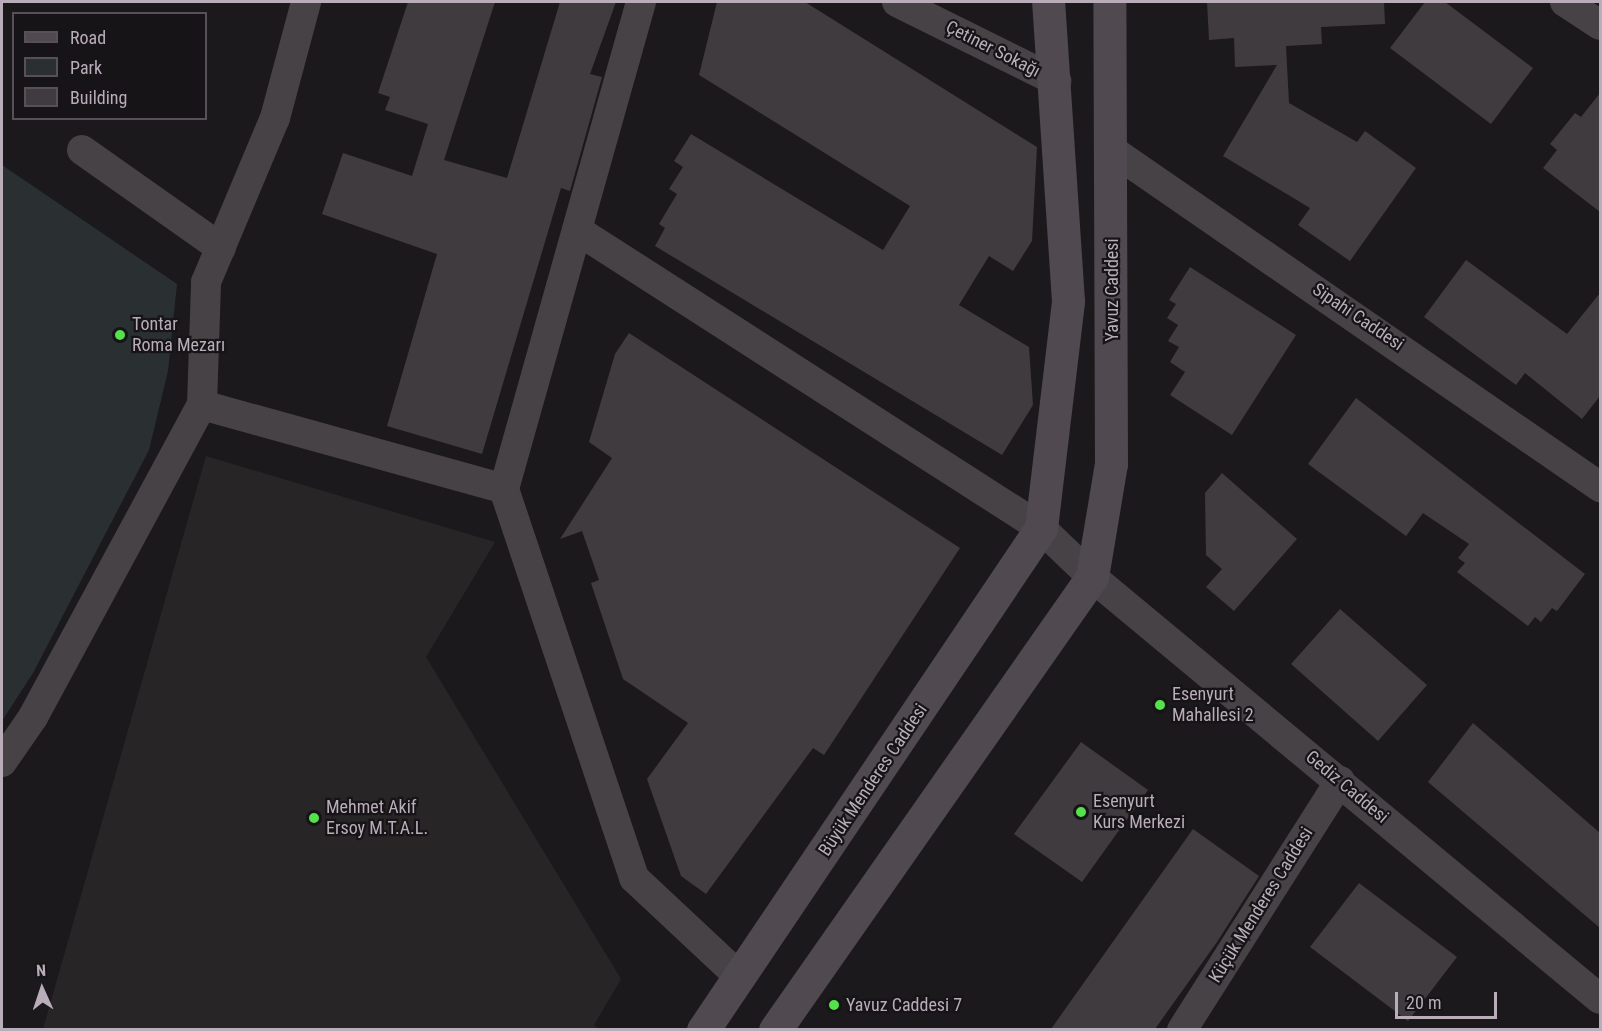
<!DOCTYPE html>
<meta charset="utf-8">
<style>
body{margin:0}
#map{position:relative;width:1602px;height:1031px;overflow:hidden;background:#1b191b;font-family:"Roboto Condensed",sans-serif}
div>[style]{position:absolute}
.built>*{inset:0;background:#282527}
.green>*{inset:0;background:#2a2f32}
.building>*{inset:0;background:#403b3f}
.street>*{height:30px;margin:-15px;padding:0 15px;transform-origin:15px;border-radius:15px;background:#474246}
.secondary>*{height:33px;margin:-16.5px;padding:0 16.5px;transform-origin:16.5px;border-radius:16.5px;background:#50494f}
.dots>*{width:16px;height:16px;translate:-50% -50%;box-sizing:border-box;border:3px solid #161416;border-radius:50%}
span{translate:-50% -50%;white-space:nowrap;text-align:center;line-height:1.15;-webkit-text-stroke:4.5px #161416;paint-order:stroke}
.street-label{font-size:18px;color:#b9adb9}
.poi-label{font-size:18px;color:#b9adb9}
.left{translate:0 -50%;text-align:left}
.frame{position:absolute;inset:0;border:3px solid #b9adb9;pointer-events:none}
.legend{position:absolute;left:12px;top:12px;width:195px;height:108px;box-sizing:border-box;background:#161416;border:2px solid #575157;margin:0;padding:8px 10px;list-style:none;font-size:18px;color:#b9adb9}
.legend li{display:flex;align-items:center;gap:12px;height:30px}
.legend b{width:30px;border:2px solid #575157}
.north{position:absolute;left:12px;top:959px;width:60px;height:60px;-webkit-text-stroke:4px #161416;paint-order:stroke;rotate:357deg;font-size:16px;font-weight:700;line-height:24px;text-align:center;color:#b9adb9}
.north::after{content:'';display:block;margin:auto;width:21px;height:27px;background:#b9adb9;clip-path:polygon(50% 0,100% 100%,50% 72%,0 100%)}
.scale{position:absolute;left:1395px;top:992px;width:102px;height:27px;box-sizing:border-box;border:3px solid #b9adb9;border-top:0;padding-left:8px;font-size:18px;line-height:21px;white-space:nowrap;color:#b9adb9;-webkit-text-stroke:4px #161416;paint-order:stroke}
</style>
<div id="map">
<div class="built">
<i style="clip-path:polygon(206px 456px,495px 542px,426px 657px,621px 979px,594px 1025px,599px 1029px,43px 1029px)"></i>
</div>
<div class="green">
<i style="clip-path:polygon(2px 165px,177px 284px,168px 371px,149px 450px,33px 673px,2px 721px)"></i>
</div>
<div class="building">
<i style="clip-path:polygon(408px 2px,495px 2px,444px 160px,507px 178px,560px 2px,616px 2px,590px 74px,602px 77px,570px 191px,561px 188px,482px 454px,387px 426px,437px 254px,322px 214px,343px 153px,412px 176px,428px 124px,385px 110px,390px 97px,378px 93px)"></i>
<i style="clip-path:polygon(717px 2px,805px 2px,1037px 147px,1032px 241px,1013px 271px,989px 256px,959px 305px,1029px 347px,1033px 405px,1002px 455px,655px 246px,665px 228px,659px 224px,677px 194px,669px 189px,683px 167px,674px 161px,691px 134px,883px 250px,910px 206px,699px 75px)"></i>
<i style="clip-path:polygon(1207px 2px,1384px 2px,1385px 24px,1321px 27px,1322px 44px,1286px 46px,1289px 103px,1357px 142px,1365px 131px,1416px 168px,1350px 261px,1298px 225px,1310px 208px,1223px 156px,1277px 65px,1235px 67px,1234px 38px,1209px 40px)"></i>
<i style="clip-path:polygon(1425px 2px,1445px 2px,1533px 68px,1491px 124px,1390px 48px)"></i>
<i style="clip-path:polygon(1600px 93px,1600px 212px,1543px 168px,1557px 150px,1550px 144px,1575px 113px,1581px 117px)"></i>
<i style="clip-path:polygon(1466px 260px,1567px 334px,1600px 293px,1600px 396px,1582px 419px,1525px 373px,1516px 385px,1424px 317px)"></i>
<i style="clip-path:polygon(1190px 267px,1296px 335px,1232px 435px,1170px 395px,1185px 372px,1170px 362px,1179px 347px,1168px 341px,1178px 325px,1167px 318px,1176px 304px,1169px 300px)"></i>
<i style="clip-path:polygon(629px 333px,960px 548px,824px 755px,813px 748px,706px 894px,681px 876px,647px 779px,688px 723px,623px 679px,591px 583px,599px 580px,582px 531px,560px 539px,612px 458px,589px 442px,615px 354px)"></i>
<i style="clip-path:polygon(1356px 398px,1585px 574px,1557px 611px,1552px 608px,1541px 622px,1535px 617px,1528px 626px,1457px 572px,1465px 563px,1458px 558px,1469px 544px,1423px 513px,1406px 536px,1308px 464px)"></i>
<i style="clip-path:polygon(1222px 473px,1297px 539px,1234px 611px,1206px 587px,1222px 569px,1206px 555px,1205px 493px)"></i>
<i style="clip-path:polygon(1340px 609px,1427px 685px,1378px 741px,1291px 664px)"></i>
<i style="clip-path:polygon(1473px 723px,1600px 833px,1600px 928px,1428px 782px)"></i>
<i style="clip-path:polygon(1081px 742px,1148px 790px,1082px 882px,1014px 834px)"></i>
<i style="clip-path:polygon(1193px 829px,1259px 876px,1217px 942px,1155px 1029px,1051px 1029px)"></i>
<i style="clip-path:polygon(1359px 883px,1457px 957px,1408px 1021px,1310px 947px)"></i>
</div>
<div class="street">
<i style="left:897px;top:2px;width:178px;rotate:26.4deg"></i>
<i style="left:1565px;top:2px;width:42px;rotate:33.3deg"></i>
<i style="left:82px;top:150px;width:170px;rotate:35.2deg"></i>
<i style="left:1113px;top:151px;width:592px;rotate:34.6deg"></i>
<i style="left:577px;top:230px;width:551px;rotate:32.71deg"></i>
<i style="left:1041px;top:528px;width:71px;rotate:43.9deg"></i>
<i style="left:1092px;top:577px;width:660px;rotate:39.72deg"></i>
<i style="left:202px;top:405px;width:313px;rotate:15.5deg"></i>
<i style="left:504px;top:489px;width:410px;rotate:71.5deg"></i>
<i style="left:634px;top:878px;width:146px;rotate:43.1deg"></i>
<i style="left:504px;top:489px;width:506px;rotate:-74.29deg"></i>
<i style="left:2px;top:762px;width:55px;rotate:-55.4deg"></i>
<i style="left:33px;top:717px;width:355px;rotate:-61.6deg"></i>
<i style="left:202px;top:405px;width:123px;rotate:-88.1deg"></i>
<i style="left:206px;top:282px;width:178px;rotate:-67.2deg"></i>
<i style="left:275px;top:118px;width:120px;rotate:-75deg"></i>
<i style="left:1182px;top:1030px;width:295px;rotate:-57.6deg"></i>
</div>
<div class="secondary">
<i style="left:703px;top:1030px;width:605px;rotate:-56.05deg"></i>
<i style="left:1041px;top:528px;width:229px;rotate:-83.2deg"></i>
<i style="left:1068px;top:301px;width:300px;rotate:-93.8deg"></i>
<i style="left:775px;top:1030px;width:553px;rotate:-55.02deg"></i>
<i style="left:1092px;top:577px;width:115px;rotate:-80.5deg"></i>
<i style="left:1111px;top:464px;width:462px;rotate:-90.2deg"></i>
</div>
<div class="dots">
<i style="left:120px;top:335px;background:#55e14b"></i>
<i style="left:1160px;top:705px;background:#55e14b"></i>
<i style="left:1081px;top:812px;background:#55e14b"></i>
<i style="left:314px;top:818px;background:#55e14b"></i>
<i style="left:834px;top:1005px;background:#55e14b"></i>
</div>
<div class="street-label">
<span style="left:993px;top:49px;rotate:27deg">Çetiner Sokağı</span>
<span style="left:1112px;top:290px;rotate:-90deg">Yavuz Caddesi</span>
<span style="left:1358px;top:317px;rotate:34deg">Sipahi Caddesi</span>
<span style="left:873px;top:780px;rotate:-56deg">Büyük Menderes Caddesi</span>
<span style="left:1347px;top:787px;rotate:40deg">Gediz Caddesi</span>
<span style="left:1261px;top:905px;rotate:-58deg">Küçük Menderes Caddesi</span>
</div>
<div class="poi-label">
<span class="left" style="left:132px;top:335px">Tontar<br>Roma Mezarı</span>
<span class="left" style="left:1172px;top:705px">Esenyurt<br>Mahallesi 2</span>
<span class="left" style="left:1093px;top:812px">Esenyurt<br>Kurs Merkezi</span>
<span class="left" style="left:326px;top:818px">Mehmet Akif<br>Ersoy M.T.A.L.</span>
<span class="left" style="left:846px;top:1005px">Yavuz Caddesi 7</span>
</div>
<div class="frame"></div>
<ul class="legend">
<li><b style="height:8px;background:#50494f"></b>Road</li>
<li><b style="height:16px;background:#2a2f32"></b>Park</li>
<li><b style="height:16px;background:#403b3f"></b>Building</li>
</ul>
<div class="north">N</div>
<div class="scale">20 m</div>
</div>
